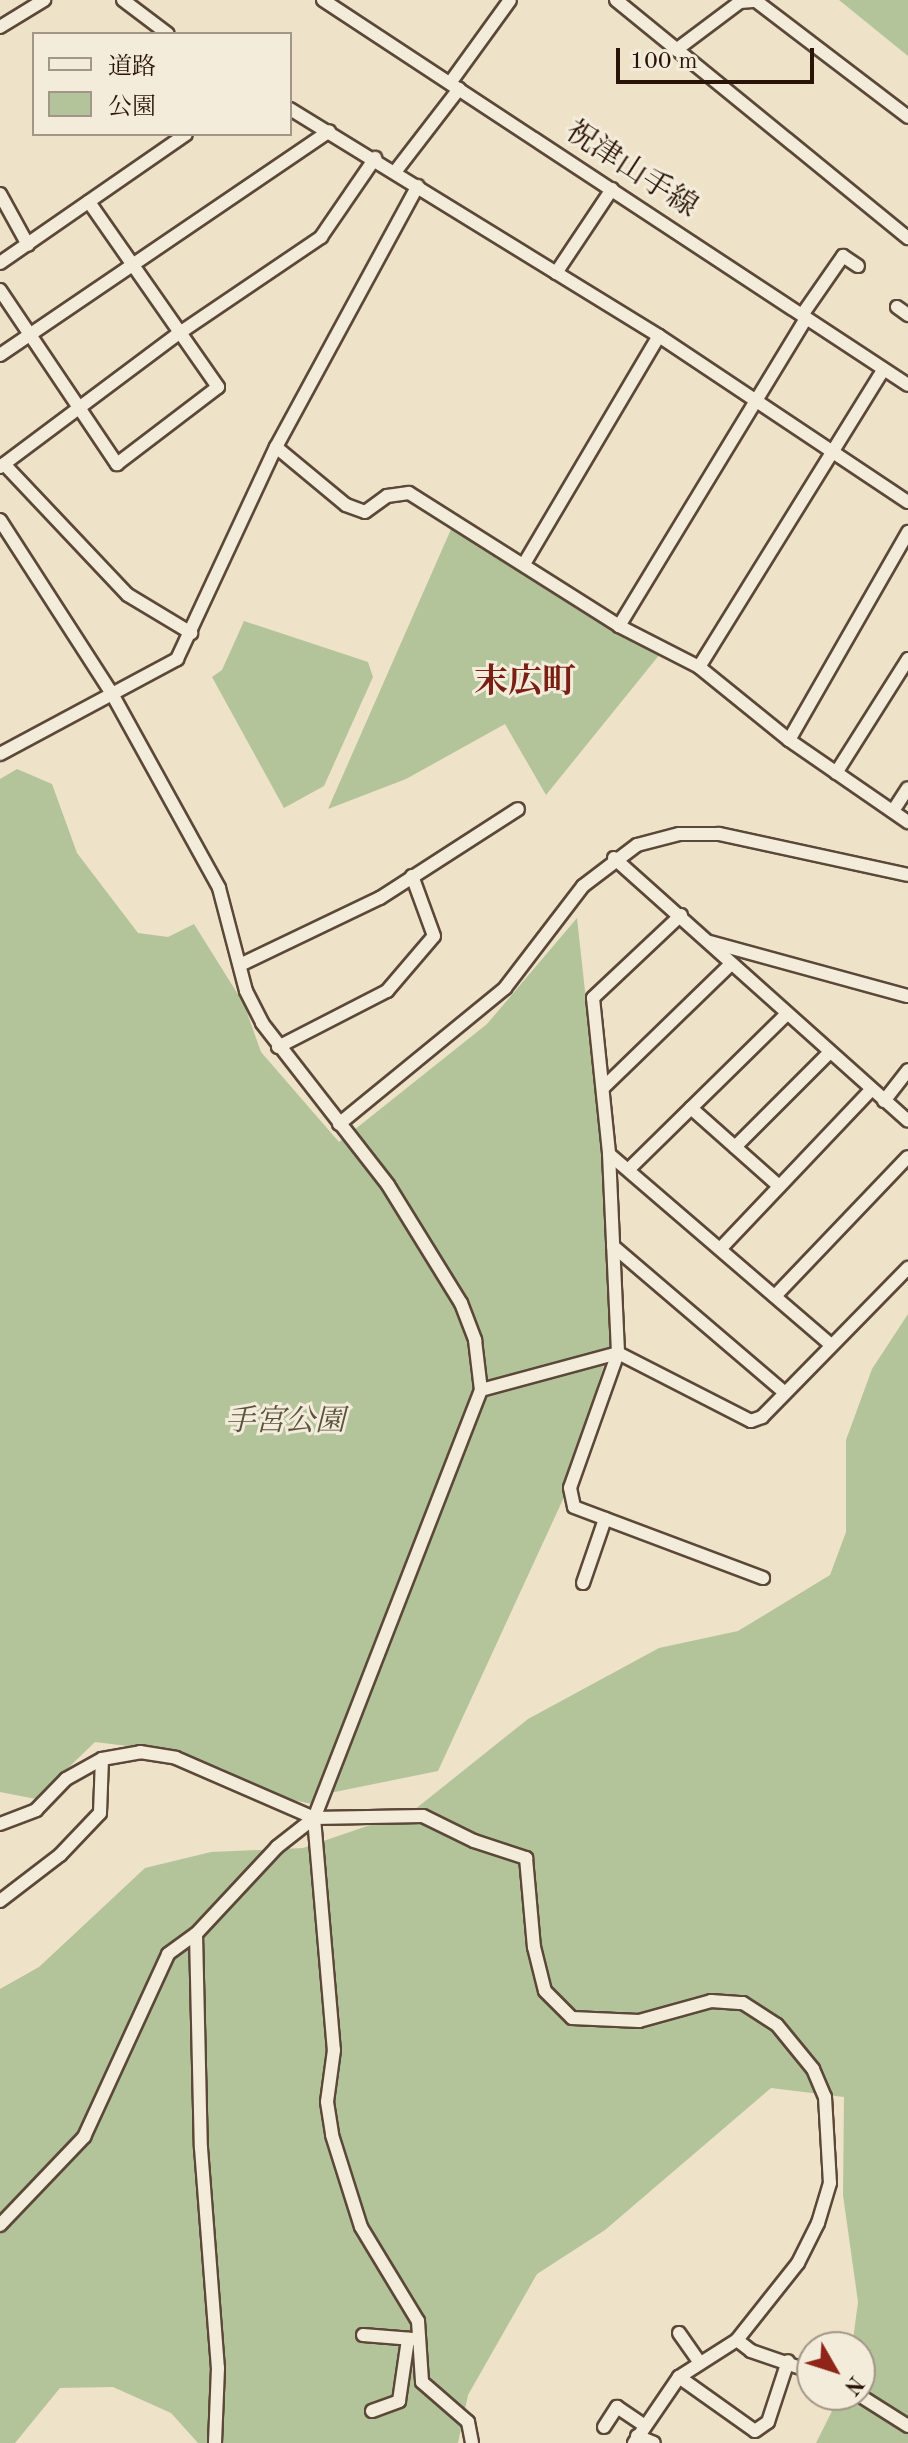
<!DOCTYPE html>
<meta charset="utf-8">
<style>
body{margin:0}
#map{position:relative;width:908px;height:2443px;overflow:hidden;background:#eee2c8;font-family:"Old Standard TT","Noto Serif JP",serif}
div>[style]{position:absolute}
.green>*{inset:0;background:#b4c49a}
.roads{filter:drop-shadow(2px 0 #5b4838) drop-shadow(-2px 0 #5b4838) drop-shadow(0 2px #5b4838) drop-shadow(0 -2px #5b4838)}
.minor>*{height:12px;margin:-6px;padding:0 6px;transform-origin:6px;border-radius:6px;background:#f4ecdb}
span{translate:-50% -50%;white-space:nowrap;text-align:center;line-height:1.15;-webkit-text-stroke:6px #f4ecdb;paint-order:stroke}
.street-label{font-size:30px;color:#2a1408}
.park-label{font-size:30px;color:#5a523b;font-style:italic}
.quarter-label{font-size:34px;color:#7a1f14;font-weight:700}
.legend{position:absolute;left:32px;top:32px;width:260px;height:104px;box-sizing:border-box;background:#f4ecdb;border:2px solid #a39687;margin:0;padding:10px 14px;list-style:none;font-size:24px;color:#2a1408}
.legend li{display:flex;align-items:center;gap:16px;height:40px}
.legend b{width:40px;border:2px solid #a39687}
.north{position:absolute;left:796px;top:2331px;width:80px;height:80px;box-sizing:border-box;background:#f4ecdb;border:2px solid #a39687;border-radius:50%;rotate:129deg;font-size:22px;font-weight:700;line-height:32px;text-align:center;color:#2a1408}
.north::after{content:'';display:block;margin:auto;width:28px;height:36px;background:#8f2418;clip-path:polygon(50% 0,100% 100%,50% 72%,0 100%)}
.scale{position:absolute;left:616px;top:48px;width:198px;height:36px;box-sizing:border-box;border:4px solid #2a1408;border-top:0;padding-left:10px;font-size:24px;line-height:28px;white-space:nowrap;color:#2a1408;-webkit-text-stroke:6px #f4ecdb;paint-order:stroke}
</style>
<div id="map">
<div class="green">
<i style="clip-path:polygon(839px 0,908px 0,908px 56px)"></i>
<i style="clip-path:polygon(452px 527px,660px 654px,546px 795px,505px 724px,406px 779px,328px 809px)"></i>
<i style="clip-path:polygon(244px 621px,368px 662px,373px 677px,324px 786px,284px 808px,212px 677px,222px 670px)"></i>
<i style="clip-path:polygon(17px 769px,52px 784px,77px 853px,138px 933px,168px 937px,194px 924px,244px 1004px,261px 1052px,339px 1142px,487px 1024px,577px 918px,622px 1329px,607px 1354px,565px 1495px,438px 1771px,315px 1796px,312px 1804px,274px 1796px,221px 1768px,160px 1750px,95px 1742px,36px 1799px,0 1792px,0 779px)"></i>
<i style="clip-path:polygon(908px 1314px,908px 2443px,816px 2443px,840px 2395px,860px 2395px,860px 2347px,852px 2347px,858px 2302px,843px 2195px,844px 2097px,771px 2088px,605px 2230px,537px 2274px,468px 2395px,458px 2443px,198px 2443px,171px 2413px,113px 2387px,60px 2388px,15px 2443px,0 2443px,0 1989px,39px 1967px,145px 1868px,211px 1852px,303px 1848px,414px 1810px,528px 1719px,659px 1648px,738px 1631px,830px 1575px,846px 1532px,846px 1440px,872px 1369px)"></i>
</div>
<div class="roads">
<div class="minor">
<i style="left:123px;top:0;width:56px;rotate:37.1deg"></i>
<i style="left:323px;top:0;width:700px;rotate:33.35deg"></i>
<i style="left:616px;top:0;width:377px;rotate:39.2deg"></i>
<i style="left:0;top:27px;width:52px;rotate:-31.5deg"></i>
<i style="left:676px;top:50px;width:80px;rotate:-36.9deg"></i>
<i style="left:740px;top:2px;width:16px;rotate:-4deg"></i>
<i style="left:756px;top:1px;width:191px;rotate:37.3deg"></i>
<i style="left:450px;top:83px;width:102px;rotate:-54.1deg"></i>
<i style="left:290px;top:109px;width:433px;rotate:31.6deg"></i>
<i style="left:659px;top:336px;width:299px;rotate:33.7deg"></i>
<i style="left:395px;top:172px;width:105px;rotate:-52.4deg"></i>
<i style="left:0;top:194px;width:58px;rotate:61.2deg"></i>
<i style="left:0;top:263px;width:226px;rotate:-34.7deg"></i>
<i style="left:556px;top:273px;width:101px;rotate:-56.3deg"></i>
<i style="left:0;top:290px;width:210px;rotate:56.1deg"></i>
<i style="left:117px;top:464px;width:127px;rotate:-37.3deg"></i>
<i style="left:218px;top:387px;width:226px;rotate:-124.9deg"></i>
<i style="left:897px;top:307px;width:14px;rotate:36deg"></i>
<i style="left:802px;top:315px;width:72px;rotate:-55.2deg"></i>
<i style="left:843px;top:256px;width:18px;rotate:34deg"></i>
<i style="left:0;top:355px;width:398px;rotate:-34.2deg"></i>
<i style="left:276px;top:447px;width:91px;rotate:39.6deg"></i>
<i style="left:346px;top:505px;width:20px;rotate:20deg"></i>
<i style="left:365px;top:512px;width:27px;rotate:-36deg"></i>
<i style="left:387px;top:496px;width:22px;rotate:-8deg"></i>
<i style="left:409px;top:493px;width:249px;rotate:32.3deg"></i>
<i style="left:619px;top:626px;width:90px;rotate:27.1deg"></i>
<i style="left:699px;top:667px;width:116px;rotate:39deg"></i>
<i style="left:789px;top:740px;width:145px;rotate:34.6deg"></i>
<i style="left:4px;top:464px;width:180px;rotate:46.6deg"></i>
<i style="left:128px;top:595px;width:74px;rotate:31.1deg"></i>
<i style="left:0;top:467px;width:222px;rotate:-36.8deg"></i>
<i style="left:178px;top:334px;width:173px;rotate:-34.1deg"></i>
<i style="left:321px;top:237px;width:96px;rotate:-55.6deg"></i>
<i style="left:0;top:520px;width:205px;rotate:57.2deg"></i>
<i style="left:111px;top:692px;width:224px;rotate:61.1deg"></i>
<i style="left:219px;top:888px;width:106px;rotate:75.3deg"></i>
<i style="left:246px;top:991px;width:36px;rotate:63deg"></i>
<i style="left:262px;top:1023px;width:205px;rotate:52.1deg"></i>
<i style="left:388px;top:1185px;width:139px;rotate:58.3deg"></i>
<i style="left:461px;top:1303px;width:40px;rotate:69deg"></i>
<i style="left:475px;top:1340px;width:50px;rotate:83.2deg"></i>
<i style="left:481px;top:1390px;width:459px;rotate:111.3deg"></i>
<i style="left:314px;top:1818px;width:233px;rotate:85.1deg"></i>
<i style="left:334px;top:2050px;width:52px;rotate:97.7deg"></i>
<i style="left:327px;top:2102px;width:33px;rotate:81deg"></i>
<i style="left:332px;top:2135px;width:96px;rotate:72.5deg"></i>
<i style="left:361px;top:2227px;width:110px;rotate:58.8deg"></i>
<i style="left:418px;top:2321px;width:61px;rotate:86.2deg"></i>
<i style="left:422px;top:2382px;width:61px;rotate:41deg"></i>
<i style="left:468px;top:2422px;width:21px;rotate:79deg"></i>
<i style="left:524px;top:564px;width:265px;rotate:-59.4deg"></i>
<i style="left:619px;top:626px;width:360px;rotate:-58.7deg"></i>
<i style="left:699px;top:667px;width:349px;rotate:-58.2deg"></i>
<i style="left:789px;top:740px;width:240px;rotate:-60.2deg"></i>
<i style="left:0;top:754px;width:201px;rotate:-28.2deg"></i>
<i style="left:177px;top:659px;width:234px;rotate:-65deg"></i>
<i style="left:276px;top:447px;width:297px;rotate:-61.5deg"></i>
<i style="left:836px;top:773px;width:135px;rotate:-57.7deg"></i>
<i style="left:893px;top:811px;width:27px;rotate:-57deg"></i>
<i style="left:614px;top:858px;width:394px;rotate:41.8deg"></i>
<i style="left:681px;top:915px;width:121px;rotate:136.7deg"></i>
<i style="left:593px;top:998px;width:157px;rotate:84.1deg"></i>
<i style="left:609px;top:1154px;width:199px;rotate:87.4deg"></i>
<i style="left:618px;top:1353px;width:143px;rotate:109.6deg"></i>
<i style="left:570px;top:1488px;width:19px;rotate:78deg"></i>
<i style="left:574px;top:1507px;width:202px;rotate:20.6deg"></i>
<i style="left:710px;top:942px;width:205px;rotate:15.3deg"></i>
<i style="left:242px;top:964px;width:153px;rotate:-25.6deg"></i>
<i style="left:380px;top:898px;width:164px;rotate:-32.8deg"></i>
<i style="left:278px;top:1047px;width:123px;rotate:-27.2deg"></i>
<i style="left:387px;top:991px;width:72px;rotate:-49.5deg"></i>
<i style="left:434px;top:936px;width:64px;rotate:-110.1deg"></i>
<i style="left:603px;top:1088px;width:178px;rotate:-44.1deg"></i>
<i style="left:884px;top:1101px;width:39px;rotate:-52deg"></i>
<i style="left:691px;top:1108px;width:118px;rotate:41.6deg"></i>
<i style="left:339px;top:1124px;width:215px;rotate:-39.3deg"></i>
<i style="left:505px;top:988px;width:128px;rotate:-52.6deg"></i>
<i style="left:583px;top:886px;width:68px;rotate:-37.2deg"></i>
<i style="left:637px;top:845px;width:43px;rotate:-14.7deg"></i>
<i style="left:679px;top:834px;width:40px"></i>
<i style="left:719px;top:834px;width:193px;rotate:12.2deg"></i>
<i style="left:735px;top:1147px;width:134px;rotate:-45deg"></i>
<i style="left:609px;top:1154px;width:293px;rotate:40.7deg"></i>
<i style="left:629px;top:1169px;width:221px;rotate:-44.5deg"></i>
<i style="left:613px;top:1246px;width:226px;rotate:40.5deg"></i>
<i style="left:721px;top:1248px;width:218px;rotate:-46.5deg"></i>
<i style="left:775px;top:1296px;width:192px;rotate:-46.3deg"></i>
<i style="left:481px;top:1390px;width:142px;rotate:-15.1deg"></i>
<i style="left:618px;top:1353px;width:149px;rotate:27.1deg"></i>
<i style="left:751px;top:1421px;width:12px;rotate:-20deg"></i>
<i style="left:762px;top:1417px;width:209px;rotate:-45.6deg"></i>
<i style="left:583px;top:1583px;width:68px;rotate:-71deg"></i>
<i style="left:0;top:1824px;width:39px;rotate:-21deg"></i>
<i style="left:36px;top:1810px;width:43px;rotate:-45.9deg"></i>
<i style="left:66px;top:1779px;width:41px;rotate:-29.1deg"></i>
<i style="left:102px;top:1759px;width:39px;rotate:-10deg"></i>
<i style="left:140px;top:1752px;width:36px;rotate:9deg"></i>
<i style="left:176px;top:1758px;width:150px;rotate:23.5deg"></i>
<i style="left:314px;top:1818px;width:109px;rotate:-1.1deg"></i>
<i style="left:423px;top:1816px;width:57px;rotate:26.1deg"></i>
<i style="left:474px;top:1841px;width:55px;rotate:18.1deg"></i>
<i style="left:526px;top:1858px;width:89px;rotate:84.9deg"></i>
<i style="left:534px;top:1947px;width:45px;rotate:76deg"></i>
<i style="left:545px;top:1991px;width:38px;rotate:45deg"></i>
<i style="left:572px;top:2018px;width:67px;rotate:2.6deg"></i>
<i style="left:639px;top:2021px;width:75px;rotate:-15.5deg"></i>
<i style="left:711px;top:2001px;width:32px;rotate:4deg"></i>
<i style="left:743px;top:2003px;width:40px;rotate:32.9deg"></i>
<i style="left:777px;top:2025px;width:57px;rotate:50.7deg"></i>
<i style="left:813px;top:2069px;width:30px;rotate:67deg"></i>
<i style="left:825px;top:2097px;width:86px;rotate:86.7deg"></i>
<i style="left:830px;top:2183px;width:42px;rotate:106.7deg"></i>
<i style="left:818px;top:2223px;width:45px;rotate:116.6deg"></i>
<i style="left:798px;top:2263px;width:98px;rotate:128.4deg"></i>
<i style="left:737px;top:2340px;width:69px;rotate:147.5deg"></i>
<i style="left:679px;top:2377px;width:80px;rotate:124.3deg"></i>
<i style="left:0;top:1901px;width:76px;rotate:-37.5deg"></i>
<i style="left:60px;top:1855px;width:58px;rotate:-46.4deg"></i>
<i style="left:100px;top:1813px;width:54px;rotate:-87.9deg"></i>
<i style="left:196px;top:1934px;width:214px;rotate:88.7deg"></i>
<i style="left:201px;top:2148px;width:221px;rotate:85.6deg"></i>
<i style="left:218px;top:2368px;width:75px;rotate:92.3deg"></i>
<i style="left:0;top:2225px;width:122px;rotate:-46.3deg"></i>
<i style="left:84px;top:2137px;width:201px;rotate:-65.3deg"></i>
<i style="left:168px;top:1954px;width:34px;rotate:-36deg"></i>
<i style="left:196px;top:1934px;width:119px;rotate:-47deg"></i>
<i style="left:277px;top:1847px;width:47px;rotate:-38.1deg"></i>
<i style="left:679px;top:2333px;width:35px;rotate:55deg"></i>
<i style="left:363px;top:2335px;width:50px;rotate:4.6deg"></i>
<i style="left:737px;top:2340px;width:18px;rotate:38deg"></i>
<i style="left:751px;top:2351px;width:65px;rotate:19deg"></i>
<i style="left:679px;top:2377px;width:93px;rotate:35.4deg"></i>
<i style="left:755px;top:2431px;width:16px;rotate:-35deg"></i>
<i style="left:768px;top:2422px;width:64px;rotate:-71.8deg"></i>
<i style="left:859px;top:2395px;width:58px;rotate:32.3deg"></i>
<i style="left:372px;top:2411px;width:29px;rotate:-20deg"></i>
<i style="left:399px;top:2401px;width:63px;rotate:-81.7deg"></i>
<i style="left:604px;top:2427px;width:24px;rotate:-57deg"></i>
<i style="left:617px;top:2407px;width:32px;rotate:34deg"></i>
<i style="left:637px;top:2436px;width:18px;rotate:22deg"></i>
</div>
</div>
<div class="street-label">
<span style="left:631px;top:170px;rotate:33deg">祝津山手線</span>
</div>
<div class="park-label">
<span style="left:285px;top:1422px">手宮公園</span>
</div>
<div class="quarter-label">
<span style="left:525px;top:684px">末広町</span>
</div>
<ul class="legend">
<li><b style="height:10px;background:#f4ecdb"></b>道路</li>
<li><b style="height:22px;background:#b4c49a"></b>公園</li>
</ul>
<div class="north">N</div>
<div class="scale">100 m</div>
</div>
